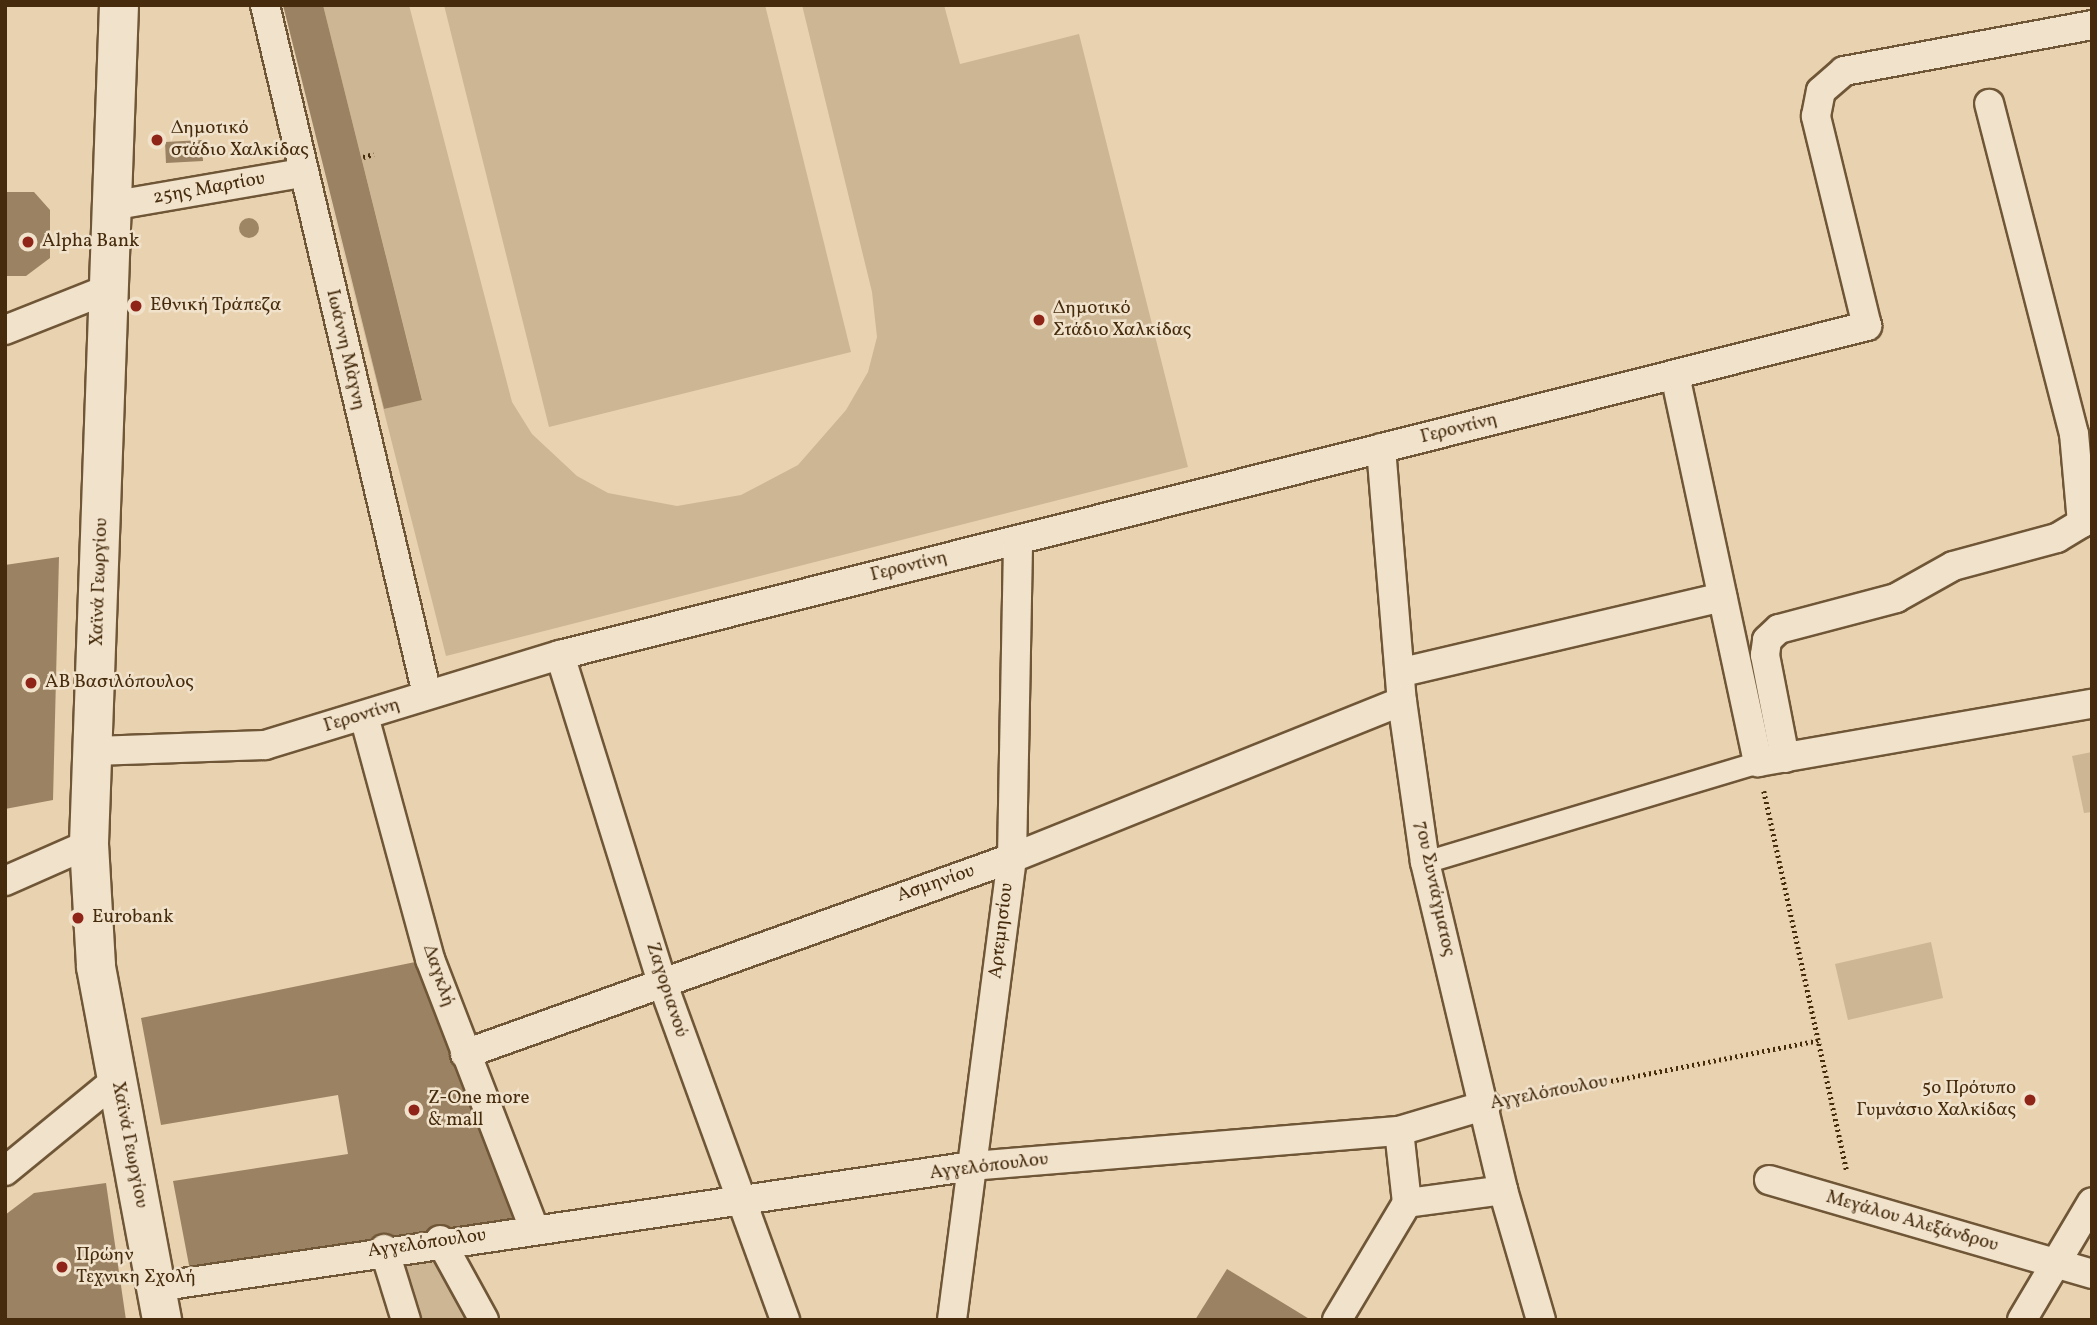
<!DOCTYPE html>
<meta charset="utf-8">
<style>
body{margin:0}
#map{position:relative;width:2097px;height:1325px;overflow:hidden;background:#e9d2b0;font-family:Vollkorn,serif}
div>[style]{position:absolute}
.green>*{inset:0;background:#cdb694}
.building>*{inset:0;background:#9b8262}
.path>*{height:4.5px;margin-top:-2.25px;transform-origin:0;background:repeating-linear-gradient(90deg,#462c0d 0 2px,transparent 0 5.5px)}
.roads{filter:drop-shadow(2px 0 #6f5636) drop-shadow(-2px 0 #6f5636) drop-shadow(0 2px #6f5636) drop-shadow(0 -2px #6f5636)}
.pedestrian>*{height:21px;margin:-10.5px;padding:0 10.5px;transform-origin:10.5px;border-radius:10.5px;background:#f1e2cc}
.minor>*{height:28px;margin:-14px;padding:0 14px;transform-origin:14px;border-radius:14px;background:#f1e2cc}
.secondary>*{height:38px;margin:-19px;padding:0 19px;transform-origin:19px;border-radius:19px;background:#f1e2cc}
.trees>*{width:20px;height:20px;margin:-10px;border-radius:50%;background:#9e8665}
.dots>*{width:19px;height:19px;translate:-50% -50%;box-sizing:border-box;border:4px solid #f1e2cc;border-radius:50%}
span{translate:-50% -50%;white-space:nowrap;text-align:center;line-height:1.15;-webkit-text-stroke:5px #f1e2cc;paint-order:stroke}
.poi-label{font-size:19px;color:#462c0d}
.left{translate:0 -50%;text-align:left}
.right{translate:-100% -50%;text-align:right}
.street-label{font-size:19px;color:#462c0d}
.frame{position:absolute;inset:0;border:7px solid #462c0d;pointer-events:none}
</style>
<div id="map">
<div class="green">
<i style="clip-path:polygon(281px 5px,384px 409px,422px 399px,323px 5px,409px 5px,512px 402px,532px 434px,577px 476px,608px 493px,677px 506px,741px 495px,798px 465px,846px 410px,868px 372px,877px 337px,872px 292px,802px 5px,944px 5px,960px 64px,1079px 34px,1188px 467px,446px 656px)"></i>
<i style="clip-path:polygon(444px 5px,765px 5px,851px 352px,549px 427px)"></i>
<i style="clip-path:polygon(2092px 752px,2092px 812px,2084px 813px,2072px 756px)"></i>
<i style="clip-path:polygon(1931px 942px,1943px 998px,1848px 1020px,1835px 964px)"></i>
<i style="clip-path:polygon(440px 1240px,484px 1320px,406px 1320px,384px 1249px)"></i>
</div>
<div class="building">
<i style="clip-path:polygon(283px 5px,323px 5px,422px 400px,384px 409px)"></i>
<i style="clip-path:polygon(202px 140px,203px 161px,166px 163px,165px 142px)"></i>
<i style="clip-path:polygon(5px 192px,34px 192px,50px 210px,50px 258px,26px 276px,5px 276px)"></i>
<i style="clip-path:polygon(59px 557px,53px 800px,5px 809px,5px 565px)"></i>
<i style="clip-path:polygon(430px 959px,534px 1229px,192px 1281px,173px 1181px,348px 1154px,338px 1095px,161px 1125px,141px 1018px)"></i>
<i style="clip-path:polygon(106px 1183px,126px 1320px,5px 1320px,5px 1215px,34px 1193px)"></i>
<i style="clip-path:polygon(1227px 1269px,1311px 1320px,1195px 1320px)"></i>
</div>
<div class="path">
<i style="left:363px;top:157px;width:11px;rotate:-15deg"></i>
<i style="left:1764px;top:791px;width:390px;rotate:77.7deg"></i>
<i style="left:1514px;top:1100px;width:311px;rotate:-11.1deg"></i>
</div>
<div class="roads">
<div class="pedestrian">
<i style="left:1425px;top:862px;width:348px;rotate:-16.7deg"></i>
</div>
<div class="minor">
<i style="left:265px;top:5px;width:708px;rotate:76.77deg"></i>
<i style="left:116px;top:205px;width:189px;rotate:-9.8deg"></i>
<i style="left:5px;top:330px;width:114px;rotate:-21.6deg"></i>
<i style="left:1675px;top:375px;width:396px;rotate:77.9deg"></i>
<i style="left:1758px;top:762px;width:339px;rotate:-9.9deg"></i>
<i style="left:1381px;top:448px;width:254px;rotate:85.3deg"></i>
<i style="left:1402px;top:701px;width:163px;rotate:81.9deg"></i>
<i style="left:1425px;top:862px;width:337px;rotate:76.6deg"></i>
<i style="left:1503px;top:1190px;width:135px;rotate:73.7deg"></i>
<i style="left:560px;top:655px;width:339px;rotate:72.7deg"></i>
<i style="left:661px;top:979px;width:363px;rotate:70deg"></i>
<i style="left:1403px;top:672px;width:328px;rotate:-13.2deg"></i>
<i style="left:364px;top:716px;width:252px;rotate:74.8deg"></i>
<i style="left:430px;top:959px;width:289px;rotate:68.9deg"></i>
<i style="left:94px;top:751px;width:171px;rotate:-2deg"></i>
<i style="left:265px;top:745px;width:308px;rotate:-17deg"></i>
<i style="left:560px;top:655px;width:1348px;rotate:-14.13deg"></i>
<i style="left:1867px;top:326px;width:216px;rotate:-103.7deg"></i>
<i style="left:1816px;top:116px;width:25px;rotate:-79deg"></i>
<i style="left:1821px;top:91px;width:30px;rotate:-41deg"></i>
<i style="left:1844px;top:71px;width:252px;rotate:-10.5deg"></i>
<i style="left:1785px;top:758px;width:105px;rotate:-101deg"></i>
<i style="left:1765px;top:655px;width:15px;rotate:-82deg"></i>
<i style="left:1767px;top:640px;width:16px;rotate:-43deg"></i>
<i style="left:1779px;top:629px;width:121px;rotate:-14.8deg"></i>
<i style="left:1896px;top:598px;width:65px;rotate:-29.3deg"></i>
<i style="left:1953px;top:566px;width:108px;rotate:-15.1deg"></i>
<i style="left:2057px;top:538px;width:29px;rotate:-31deg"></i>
<i style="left:2082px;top:523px;width:89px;rotate:-95.1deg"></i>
<i style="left:2074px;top:434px;width:341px;rotate:-104.4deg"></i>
<i style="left:5px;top:881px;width:92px;rotate:-23.8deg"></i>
<i style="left:465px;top:1054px;width:581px;rotate:-19.71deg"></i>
<i style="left:1012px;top:858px;width:420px;rotate:-21.9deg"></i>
<i style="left:5px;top:1171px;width:144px;rotate:-39.3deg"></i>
<i style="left:1769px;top:1180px;width:336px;rotate:16.2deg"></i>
<i style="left:1407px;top:1203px;width:97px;rotate:-7.7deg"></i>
<i style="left:440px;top:1240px;width:91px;rotate:61.2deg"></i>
<i style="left:384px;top:1249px;width:74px;rotate:72.8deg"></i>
<i style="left:156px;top:1287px;width:825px;rotate:-8.43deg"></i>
<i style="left:972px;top:1166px;width:428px;rotate:-4.7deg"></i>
<i style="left:1399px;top:1131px;width:91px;rotate:-16.6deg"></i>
<i style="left:952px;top:1320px;width:466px;rotate:-82.6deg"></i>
<i style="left:1012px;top:858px;width:318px;rotate:-88.9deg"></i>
<i style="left:1337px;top:1320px;width:136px;rotate:-59.1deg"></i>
<i style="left:1407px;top:1203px;width:72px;rotate:-96.3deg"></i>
<i style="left:2022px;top:1320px;width:137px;rotate:-59.3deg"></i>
</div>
<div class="secondary">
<i style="left:119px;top:5px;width:840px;rotate:92.05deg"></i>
<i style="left:89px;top:844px;width:123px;rotate:86.7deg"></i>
<i style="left:96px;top:967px;width:359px;rotate:79.4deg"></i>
</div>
</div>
<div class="trees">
<i style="left:249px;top:228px"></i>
</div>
<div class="dots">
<i style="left:157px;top:140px;background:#8f2418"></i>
<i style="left:28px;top:242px;background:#8f2418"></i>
<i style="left:136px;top:306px;background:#8f2418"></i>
<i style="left:1039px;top:320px;background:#8f2418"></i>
<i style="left:31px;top:683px;background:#8f2418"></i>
<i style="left:78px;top:918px;background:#8f2418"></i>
<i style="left:2030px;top:1100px;background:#8f2418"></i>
<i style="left:414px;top:1110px;background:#8f2418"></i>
<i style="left:62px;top:1267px;background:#8f2418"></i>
</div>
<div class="poi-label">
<span class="left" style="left:171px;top:140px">Δημοτικό<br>στάδιο Χαλκίδας</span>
<span class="left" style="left:42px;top:242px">Alpha Bank</span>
<span class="left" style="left:150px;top:306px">Εθνική Τράπεζα</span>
<span class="left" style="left:1053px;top:320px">Δημοτικό<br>Στάδιο Χαλκίδας</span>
<span class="left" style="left:45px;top:683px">ΑΒ Βασιλόπουλος</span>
<span class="left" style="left:92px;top:918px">Eurobank</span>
<span class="right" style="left:2016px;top:1100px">5ο Πρότυπο<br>Γυμνάσιο Χαλκίδας</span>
<span class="left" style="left:428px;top:1110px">Z-One more<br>&amp; mall</span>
<span class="left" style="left:76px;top:1267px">Πρώην<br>Τεχνικη Σχολή</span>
</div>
<div class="street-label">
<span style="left:209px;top:189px;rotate:-10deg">25ης Μαρτίου</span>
<span style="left:345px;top:350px;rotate:77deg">Ιωάννη Μὰγνη</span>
<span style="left:1459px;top:429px;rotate:-14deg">Γεροντίνη</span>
<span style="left:909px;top:567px;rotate:-14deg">Γεροντίνη</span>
<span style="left:100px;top:582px;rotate:-88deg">Χαϊνά Γεωργίου</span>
<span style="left:362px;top:716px;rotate:-17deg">Γεροντίνη</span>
<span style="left:936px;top:884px;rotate:-19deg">Ασμηνίου</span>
<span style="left:1434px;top:889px;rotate:78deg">7ου Συντάγματος</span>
<span style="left:1002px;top:931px;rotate:-83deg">Αρτεμησίου</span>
<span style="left:438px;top:976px;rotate:71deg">Δαγκλή</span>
<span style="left:666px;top:990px;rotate:72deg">Ζαγοριανού</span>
<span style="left:1549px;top:1093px;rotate:-11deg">Αγγελόπουλου</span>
<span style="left:129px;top:1145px;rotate:79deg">Χαϊνά Γεωργίου</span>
<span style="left:989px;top:1167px;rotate:-7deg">Αγγελόπουλου</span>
<span style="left:1912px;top:1222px;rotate:16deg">Μεγάλου Αλεξάνδρου</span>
<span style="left:427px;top:1244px;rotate:-8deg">Αγγελόπουλου</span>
</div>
<div class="frame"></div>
</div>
